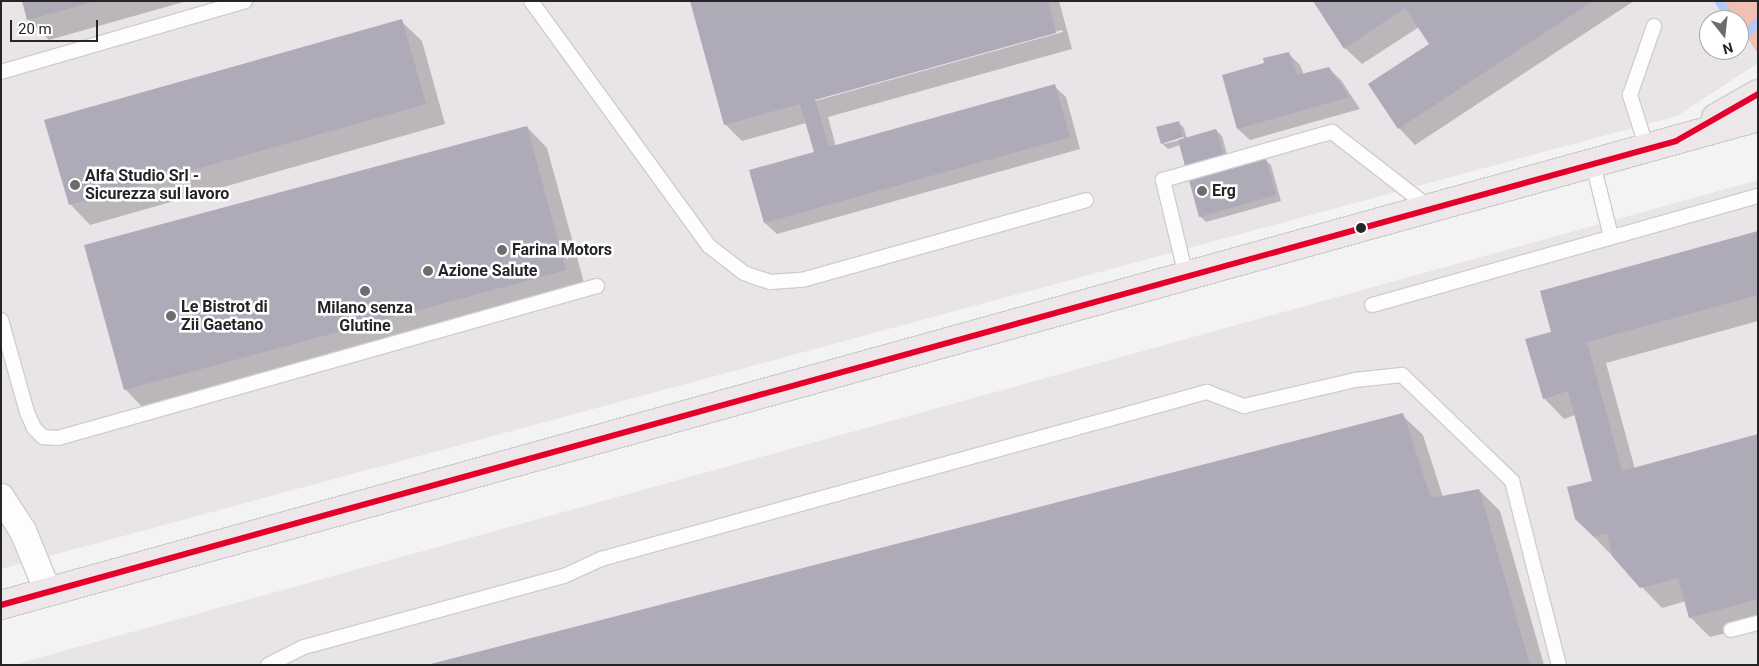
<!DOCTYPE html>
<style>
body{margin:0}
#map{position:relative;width:1759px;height:666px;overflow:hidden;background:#f3f3f3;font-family:Roboto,sans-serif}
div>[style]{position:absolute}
.built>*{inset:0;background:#e9e4e8}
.forest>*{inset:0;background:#f0c0b2}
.shadow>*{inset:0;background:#0003}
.stream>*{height:9px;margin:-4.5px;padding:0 4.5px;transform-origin:4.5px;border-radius:4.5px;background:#b5caf2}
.building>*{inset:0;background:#aeaab8}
.roads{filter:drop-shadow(1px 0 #cfcecf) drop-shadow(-1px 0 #cfcecf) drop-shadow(0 1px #cfcecf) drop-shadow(0 -1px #cfcecf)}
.lane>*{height:14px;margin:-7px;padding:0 7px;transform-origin:7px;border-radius:7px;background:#fdfdfd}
.street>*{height:26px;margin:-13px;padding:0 13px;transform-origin:13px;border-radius:13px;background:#fdfdfd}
.primary>*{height:28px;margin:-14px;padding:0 14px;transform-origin:14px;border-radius:14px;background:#eee7e9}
.bus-1>*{height:6px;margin:-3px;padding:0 3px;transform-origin:3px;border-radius:3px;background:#e4002b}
.dots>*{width:14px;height:14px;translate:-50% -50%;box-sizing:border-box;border:2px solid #fff;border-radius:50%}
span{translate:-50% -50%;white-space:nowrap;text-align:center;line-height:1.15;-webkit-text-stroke:5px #fff;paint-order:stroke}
.poi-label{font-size:16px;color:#262526;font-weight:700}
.left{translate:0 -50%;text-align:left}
.frame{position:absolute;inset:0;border:2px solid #262526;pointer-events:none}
.north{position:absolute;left:1699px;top:10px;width:50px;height:50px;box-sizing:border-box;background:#fff;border:1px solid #a8a8a8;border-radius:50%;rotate:164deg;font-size:14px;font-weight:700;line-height:20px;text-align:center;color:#262526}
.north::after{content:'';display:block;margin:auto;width:18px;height:22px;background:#6e6d6e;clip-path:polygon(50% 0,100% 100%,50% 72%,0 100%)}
.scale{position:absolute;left:10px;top:20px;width:88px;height:22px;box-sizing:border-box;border:2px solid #262526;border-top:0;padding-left:6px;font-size:15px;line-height:18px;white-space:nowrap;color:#262526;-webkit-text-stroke:4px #fff;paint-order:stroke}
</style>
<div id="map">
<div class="built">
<i style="clip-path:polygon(1px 1px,1724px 1px,1736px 20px,1709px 20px,1709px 50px,1739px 50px,1739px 25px,1758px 54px,1758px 63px,1677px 116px,1px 569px)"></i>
<i style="clip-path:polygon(1758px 180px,1758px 665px,13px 665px)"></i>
</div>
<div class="forest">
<i style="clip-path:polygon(1724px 1px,1758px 1px,1758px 54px,1739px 25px,1739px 20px,1736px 20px)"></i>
</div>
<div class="shadow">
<i style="clip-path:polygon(23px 1px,187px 1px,49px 40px,29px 20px)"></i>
<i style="clip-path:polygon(evenodd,691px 1px,1059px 1px,1072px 49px,828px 117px,836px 147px,1054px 86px,1066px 97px,1080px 149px,777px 234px,765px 223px,815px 153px,806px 123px,742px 141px,726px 125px,691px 1px,1062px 30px,1063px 32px,815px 101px,813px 99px,1062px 30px)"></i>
<i style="clip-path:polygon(1315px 1px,1634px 1px,1415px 145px,1399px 128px,1431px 44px,1419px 27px,1362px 64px,1345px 48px)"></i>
<i style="clip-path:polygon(401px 21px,422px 41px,445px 124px,90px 225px,70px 204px)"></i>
<i style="clip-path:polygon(1288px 53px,1300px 65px,1304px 75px,1329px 69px,1341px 80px,1360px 109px,1250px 140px,1238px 129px)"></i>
<i style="clip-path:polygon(evenodd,1178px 122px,1184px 128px,1187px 139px,1216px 130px,1222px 136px,1231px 169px,1265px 160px,1271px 165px,1281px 201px,1206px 222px,1200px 216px,1180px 145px,1168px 149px,1162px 143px,1178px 122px,1183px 136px,1184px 139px,1164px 144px,1164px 142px,1183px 136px)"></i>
<i style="clip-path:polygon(527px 127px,547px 148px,586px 290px,145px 410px,125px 389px)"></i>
<i style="clip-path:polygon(1758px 232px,1758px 321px,1606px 363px,1635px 469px,1758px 436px,1758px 625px,1710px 637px,1690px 617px,1686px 601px,1662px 608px,1576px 518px,1594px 482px,1575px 415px,1564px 419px,1544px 398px,1553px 332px)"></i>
<i style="clip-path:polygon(1402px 415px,1423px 435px,1443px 497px,1479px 490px,1500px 511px,1544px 665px,429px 665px)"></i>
</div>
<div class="stream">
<i style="left:1719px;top:1px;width:22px;rotate:58deg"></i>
<i style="left:1739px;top:32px;width:6px;rotate:59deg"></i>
<i style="left:1742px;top:37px;width:23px;rotate:-45deg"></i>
</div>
<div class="building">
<i style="clip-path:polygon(22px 1px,93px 1px,93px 2px,27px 20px)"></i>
<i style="clip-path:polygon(690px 1px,1048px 1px,1056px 33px,815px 100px,829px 147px,1055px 84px,1070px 137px,764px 223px,749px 170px,814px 152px,800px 104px,724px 125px)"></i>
<i style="clip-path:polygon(1313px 1px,1593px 1px,1398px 129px,1368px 84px,1429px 44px,1405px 8px,1344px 49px)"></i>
<i style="clip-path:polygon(402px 19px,426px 104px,69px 205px,44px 120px)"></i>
<i style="clip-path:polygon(1289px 52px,1297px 75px,1329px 67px,1349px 97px,1237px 129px,1222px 75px,1264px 63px,1263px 58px)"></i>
<i style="clip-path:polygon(1179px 121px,1183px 137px,1161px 144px,1156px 127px)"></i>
<i style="clip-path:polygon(527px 126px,566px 270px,124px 390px,84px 245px)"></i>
<i style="clip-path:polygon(1216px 129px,1228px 169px,1266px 158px,1276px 195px,1199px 217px,1178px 140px)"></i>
<i style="clip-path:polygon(1758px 231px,1758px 295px,1587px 342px,1622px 471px,1758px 434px,1758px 599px,1689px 618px,1678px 578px,1640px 588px,1613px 557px,1607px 533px,1594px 537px,1575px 519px,1567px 487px,1592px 481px,1568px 391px,1543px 399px,1525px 339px,1551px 332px,1540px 291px)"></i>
<i style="clip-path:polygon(1403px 413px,1431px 498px,1479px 489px,1530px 665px,427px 665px)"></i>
</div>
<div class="roads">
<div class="lane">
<i style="left:531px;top:1px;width:303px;rotate:54deg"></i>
<i style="left:709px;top:246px;width:44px;rotate:37.6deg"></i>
<i style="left:744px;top:273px;width:15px;rotate:20deg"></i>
<i style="left:758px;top:278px;width:13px;rotate:18deg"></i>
<i style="left:770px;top:282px;width:32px;rotate:-4deg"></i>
<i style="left:802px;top:280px;width:295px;rotate:-15.7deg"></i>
<i style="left:1px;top:72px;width:254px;rotate:-16.2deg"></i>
<i style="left:1647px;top:149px;width:57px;rotate:-107.5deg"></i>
<i style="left:1630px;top:95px;width:73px;rotate:-70.8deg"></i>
<i style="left:1593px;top:164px;width:75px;rotate:76.1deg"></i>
<i style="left:1186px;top:276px;width:99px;rotate:-103.5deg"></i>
<i style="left:1163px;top:180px;width:176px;rotate:-15.9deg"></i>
<i style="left:1332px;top:132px;width:124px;rotate:37.8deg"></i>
<i style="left:1372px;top:305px;width:401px;rotate:-15.8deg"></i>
<i style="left:1px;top:320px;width:96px;rotate:74.2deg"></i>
<i style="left:27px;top:412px;width:17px;rotate:66deg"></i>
<i style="left:34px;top:428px;width:13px;rotate:45deg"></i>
<i style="left:43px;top:437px;width:15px;rotate:4deg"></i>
<i style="left:58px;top:438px;width:560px;rotate:-15.75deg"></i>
<i style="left:1731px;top:630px;width:28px;rotate:-15deg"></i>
<i style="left:268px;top:665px;width:40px;rotate:-26.6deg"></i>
<i style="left:304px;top:647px;width:270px;rotate:-15.3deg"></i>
<i style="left:564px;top:576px;width:41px;rotate:-24.7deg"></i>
<i style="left:601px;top:559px;width:629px;rotate:-15.41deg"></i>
<i style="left:1207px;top:392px;width:40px;rotate:21deg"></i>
<i style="left:1244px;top:406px;width:114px;rotate:-13.2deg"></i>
<i style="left:1355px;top:380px;width:47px;rotate:-6.1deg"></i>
<i style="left:1402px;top:375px;width:153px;rotate:43.9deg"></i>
<i style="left:1512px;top:481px;width:190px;rotate:75.7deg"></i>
</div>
<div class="street">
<i style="left:1px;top:497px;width:40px;rotate:57.1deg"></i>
<i style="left:23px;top:531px;width:66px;rotate:67.7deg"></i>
</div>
<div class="primary">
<i style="left:1716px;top:118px;width:48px;rotate:-29.7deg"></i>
<i style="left:1px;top:605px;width:1824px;rotate:-15.52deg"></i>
</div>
</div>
<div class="bus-1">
<i style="left:1px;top:605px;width:1738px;rotate:-15.48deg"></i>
<i style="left:1676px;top:141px;width:95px;rotate:-29.8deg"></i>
</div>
<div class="dots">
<i style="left:75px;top:185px;background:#6e6d6e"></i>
<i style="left:1202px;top:191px;background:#6e6d6e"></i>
<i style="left:1361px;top:228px;background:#262526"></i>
<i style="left:502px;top:250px;background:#6e6d6e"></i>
<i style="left:428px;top:271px;background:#6e6d6e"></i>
<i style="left:365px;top:291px;background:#6e6d6e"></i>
<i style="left:171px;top:316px;background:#6e6d6e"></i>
</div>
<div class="poi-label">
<span class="left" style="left:85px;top:185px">Alfa Studio Srl -<br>Sicurezza sul lavoro</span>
<span class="left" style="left:1212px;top:191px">Erg</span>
<span class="left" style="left:512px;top:250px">Farina Motors</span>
<span class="left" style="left:438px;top:271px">Azione Salute</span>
<span class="left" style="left:181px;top:316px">Le Bistrot di<br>Zii Gaetano</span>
<span style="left:365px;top:317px">Milano senza<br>Glutine</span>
</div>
<div class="frame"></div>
<div class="north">N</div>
<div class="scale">20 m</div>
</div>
